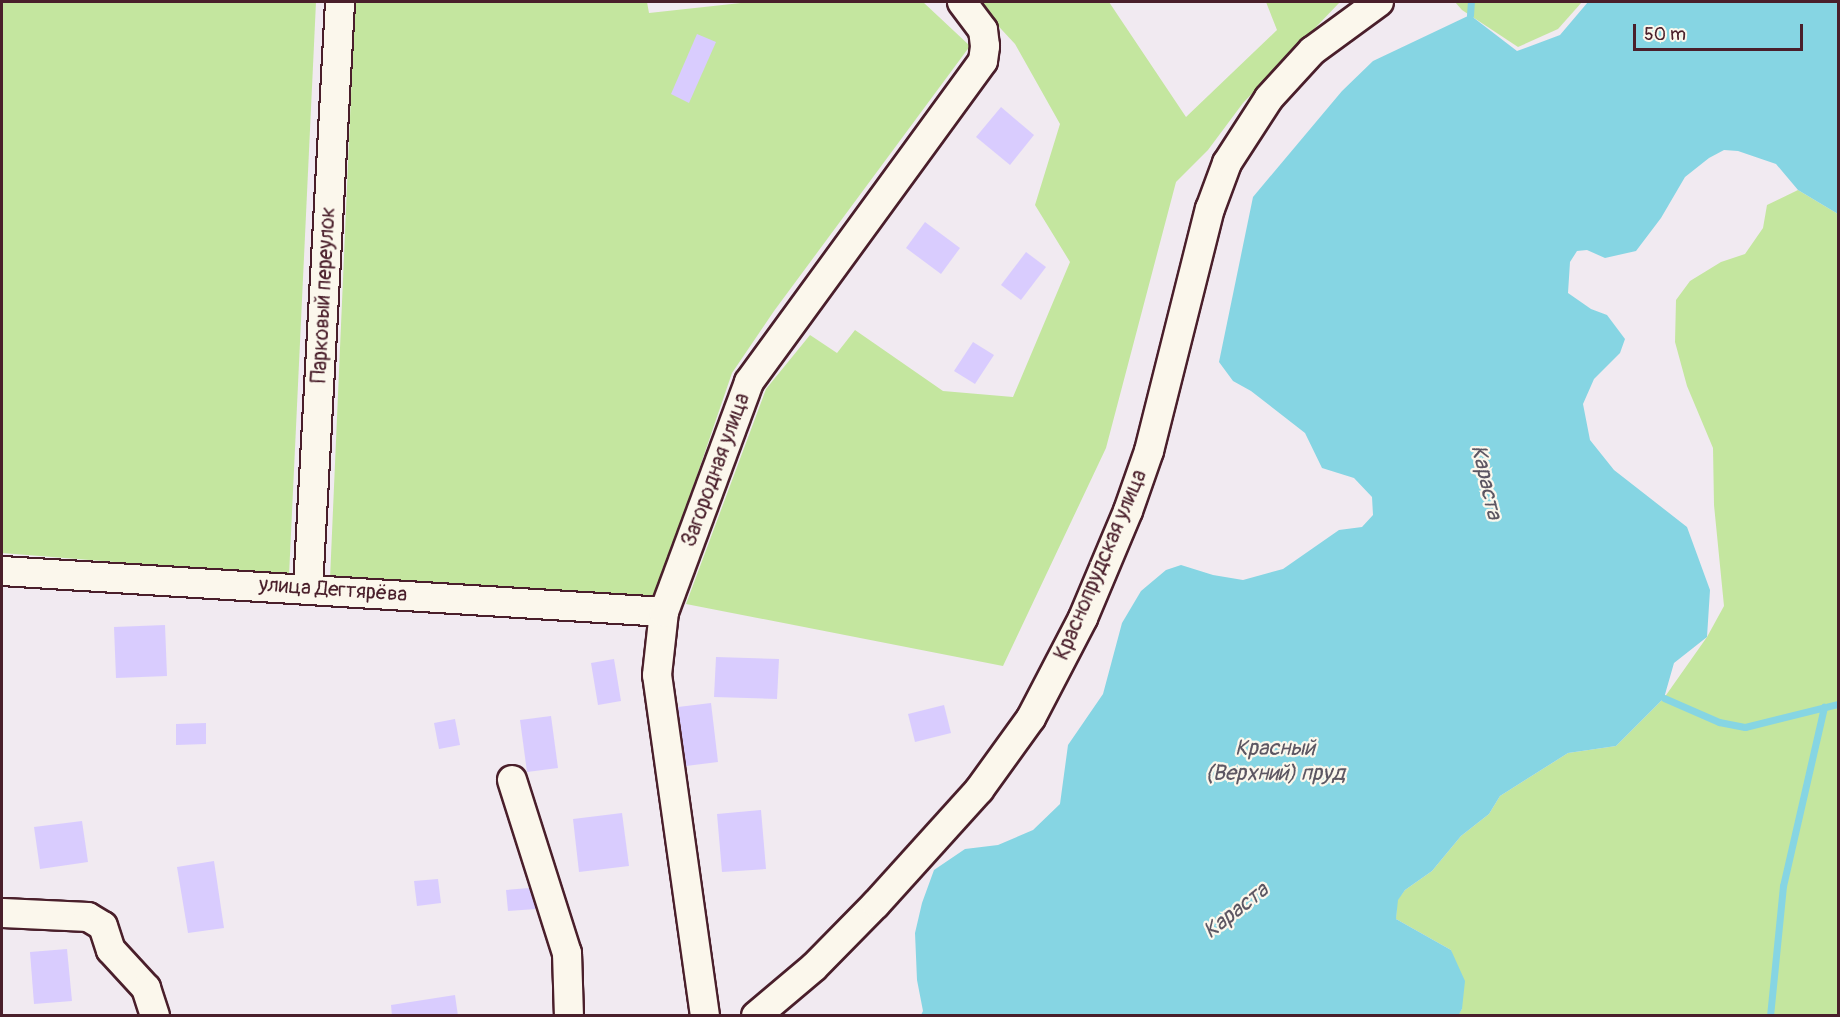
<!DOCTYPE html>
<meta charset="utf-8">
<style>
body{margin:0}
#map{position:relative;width:1840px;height:1017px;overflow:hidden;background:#f1eaf1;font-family:Pangolin,sans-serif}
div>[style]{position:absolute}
.green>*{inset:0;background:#c4e69f}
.water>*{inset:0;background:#86d5e3}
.stream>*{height:7px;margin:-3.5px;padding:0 3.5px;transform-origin:3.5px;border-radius:3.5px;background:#86d5e3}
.building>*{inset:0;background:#d9ccfe}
.roads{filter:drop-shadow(2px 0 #4a1f2b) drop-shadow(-2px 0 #4a1f2b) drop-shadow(0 2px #4a1f2b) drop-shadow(0 -2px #4a1f2b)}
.minor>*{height:28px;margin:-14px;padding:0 14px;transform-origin:14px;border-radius:14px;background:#fbf7ec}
span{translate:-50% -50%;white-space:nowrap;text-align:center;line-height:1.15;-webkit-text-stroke:4.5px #fbf7ec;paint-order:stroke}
.street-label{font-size:21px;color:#4a1f2b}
.water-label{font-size:22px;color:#5c5662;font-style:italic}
.frame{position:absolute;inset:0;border:3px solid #4a1f2b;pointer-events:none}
.scale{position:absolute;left:1633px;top:24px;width:170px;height:27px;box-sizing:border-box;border:3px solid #4a1f2b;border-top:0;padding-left:8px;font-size:18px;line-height:21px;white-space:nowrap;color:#4a1f2b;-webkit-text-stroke:4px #fbf7ec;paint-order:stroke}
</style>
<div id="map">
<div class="green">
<i style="clip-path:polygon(2px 2px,316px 2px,289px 576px,2px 553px)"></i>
<i style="clip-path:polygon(355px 2px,647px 2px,649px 13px,750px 2px,923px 2px,970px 46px,774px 311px,732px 373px,654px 601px,330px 579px)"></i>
<i style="clip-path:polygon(976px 2px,1109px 2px,1186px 117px,1277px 30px,1266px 2px,1340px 2px,1243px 103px,1208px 150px,1176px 182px,1106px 448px,1003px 666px,686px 604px,766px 389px,810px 335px,837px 353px,855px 330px,943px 391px,1013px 397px,1070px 262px,1035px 205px,1060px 124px,1015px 44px)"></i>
<i style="clip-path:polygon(1455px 2px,1582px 2px,1558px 29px,1518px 47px,1462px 10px)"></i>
<i style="clip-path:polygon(1798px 190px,1838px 214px,1838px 1015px,1458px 1015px,1462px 1009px,1451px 950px,1396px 919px,1397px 900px,1405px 890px,1432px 871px,1461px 836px,1489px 814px,1500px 796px,1568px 753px,1616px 746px,1664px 698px,1707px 637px,1724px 606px,1714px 505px,1713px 448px,1687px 386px,1675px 342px,1676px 300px,1690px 281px,1721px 262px,1745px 254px,1763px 228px,1767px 205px)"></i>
</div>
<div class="water">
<i style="clip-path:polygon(1588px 2px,1838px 2px,1838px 214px,1798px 190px,1776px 164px,1738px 151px,1724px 150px,1709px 158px,1685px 177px,1661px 218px,1636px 251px,1605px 258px,1587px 250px,1577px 251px,1570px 262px,1568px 293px,1591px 309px,1607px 315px,1625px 339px,1620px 353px,1594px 379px,1583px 404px,1590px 440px,1614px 470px,1687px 527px,1710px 590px,1707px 637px,1674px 663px,1664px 698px,1616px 746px,1568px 753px,1500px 796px,1489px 814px,1461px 836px,1432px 871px,1405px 890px,1398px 900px,1396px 919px,1451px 950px,1465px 981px,1462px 1009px,1458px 1016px,921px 1015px,923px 1011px,917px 980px,915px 933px,922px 903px,934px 870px,965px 849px,998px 845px,1033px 830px,1060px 804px,1068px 745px,1103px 694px,1122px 623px,1141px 591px,1166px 570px,1181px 565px,1213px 575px,1243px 580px,1283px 569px,1339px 530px,1362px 527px,1373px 515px,1372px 497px,1354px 478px,1322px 468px,1305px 433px,1251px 391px,1233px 381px,1219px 362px,1253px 197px,1342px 91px,1373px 61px,1470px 15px,1517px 51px,1560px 35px)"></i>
</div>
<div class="stream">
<i style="left:1470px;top:15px;width:13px;rotate:-86deg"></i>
<i style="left:1664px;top:698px;width:60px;rotate:23.6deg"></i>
<i style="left:1719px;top:722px;width:26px;rotate:11deg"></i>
<i style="left:1745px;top:727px;width:96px;rotate:-13.9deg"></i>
<i style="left:1770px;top:1016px;width:131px;rotate:-84.3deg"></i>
<i style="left:1783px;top:886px;width:184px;rotate:-77.1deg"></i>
</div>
<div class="building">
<i style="clip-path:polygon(697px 34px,716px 42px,689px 103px,671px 94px)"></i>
<i style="clip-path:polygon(1001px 107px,1034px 135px,1010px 165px,976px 137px)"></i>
<i style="clip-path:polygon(925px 222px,960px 248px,941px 274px,906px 248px)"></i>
<i style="clip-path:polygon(1026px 252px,1046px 267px,1021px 300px,1001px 285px)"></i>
<i style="clip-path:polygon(973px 342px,994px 355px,975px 384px,954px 371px)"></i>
<i style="clip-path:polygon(165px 625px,167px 676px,116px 678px,114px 627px)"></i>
<i style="clip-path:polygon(716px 657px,779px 659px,777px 699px,714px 697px)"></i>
<i style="clip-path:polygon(614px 659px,621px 701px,598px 705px,591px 663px)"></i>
<i style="clip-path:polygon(711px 703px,718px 762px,686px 766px,678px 707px)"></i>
<i style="clip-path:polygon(944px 705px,951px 733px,915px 742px,908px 714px)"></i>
<i style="clip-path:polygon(551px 716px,558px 768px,527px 772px,520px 720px)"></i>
<i style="clip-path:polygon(455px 719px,460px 745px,439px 749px,434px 723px)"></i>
<i style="clip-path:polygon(206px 723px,206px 744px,176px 745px,176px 724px)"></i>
<i style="clip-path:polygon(761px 810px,766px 869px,722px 872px,717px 814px)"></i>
<i style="clip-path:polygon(622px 813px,629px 866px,579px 872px,573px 819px)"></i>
<i style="clip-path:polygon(82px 821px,88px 862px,40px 869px,34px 827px)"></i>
<i style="clip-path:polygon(214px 861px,224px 928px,188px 933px,177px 867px)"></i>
<i style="clip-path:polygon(438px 879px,441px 903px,417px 906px,414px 881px)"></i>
<i style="clip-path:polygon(529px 888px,536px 909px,508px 911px,506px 890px)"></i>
<i style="clip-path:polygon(67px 949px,72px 1001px,34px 1004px,30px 952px)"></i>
<i style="clip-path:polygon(455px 995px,458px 1016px,392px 1016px,391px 1005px)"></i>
</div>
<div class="roads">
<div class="minor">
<i style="left:2px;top:571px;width:663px;rotate:3.54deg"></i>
<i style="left:308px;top:588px;width:587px;rotate:-86.87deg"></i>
<i style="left:512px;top:780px;width:182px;rotate:72.4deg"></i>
<i style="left:567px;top:953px;width:63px;rotate:88.2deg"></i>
<i style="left:3px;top:913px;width:85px;rotate:2.7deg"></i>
<i style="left:88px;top:917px;width:17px;rotate:31deg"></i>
<i style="left:103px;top:926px;width:25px;rotate:72deg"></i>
<i style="left:111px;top:950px;width:52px;rotate:47.4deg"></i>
<i style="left:146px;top:988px;width:29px;rotate:72deg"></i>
<i style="left:705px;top:1016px;width:344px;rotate:-98deg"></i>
<i style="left:657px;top:675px;width:63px;rotate:-83.7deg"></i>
<i style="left:664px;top:612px;width:245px;rotate:-69.7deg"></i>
<i style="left:749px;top:382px;width:397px;rotate:-53.9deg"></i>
<i style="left:983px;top:61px;width:15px;rotate:-82deg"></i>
<i style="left:985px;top:46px;width:16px;rotate:-97deg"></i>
<i style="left:983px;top:30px;width:35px;rotate:-127deg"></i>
<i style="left:756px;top:1016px;width:76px;rotate:-40.2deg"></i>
<i style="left:814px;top:967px;width:88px;rotate:-45.5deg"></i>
<i style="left:876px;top:904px;width:154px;rotate:-47.9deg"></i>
<i style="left:979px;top:790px;width:89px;rotate:-54.2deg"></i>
<i style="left:1031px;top:718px;width:113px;rotate:-62.5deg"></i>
<i style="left:1083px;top:618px;width:116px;rotate:-67.2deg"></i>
<i style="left:1128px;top:511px;width:64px;rotate:-70.7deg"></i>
<i style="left:1149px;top:451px;width:250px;rotate:-75.9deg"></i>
<i style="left:1210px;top:209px;width:49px;rotate:-69.7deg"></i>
<i style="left:1227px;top:163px;width:77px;rotate:-57.1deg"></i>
<i style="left:1269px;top:98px;width:64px;rotate:-47.5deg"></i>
<i style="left:1312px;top:51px;width:83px;rotate:-36.2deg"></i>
</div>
</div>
<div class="street-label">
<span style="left:324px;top:295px;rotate:-87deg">Парковый переулок</span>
<span style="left:716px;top:470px;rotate:-70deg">Загородная улица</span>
<span style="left:1101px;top:565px;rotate:-67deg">Краснопрудская улица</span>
<span style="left:333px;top:590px;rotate:4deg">улица Дегтярёва</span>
</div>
<div class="water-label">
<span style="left:1486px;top:482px;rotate:77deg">Караста</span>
<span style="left:1275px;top:761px">Красный<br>(Верхний) пруд</span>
<span style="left:1236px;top:911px;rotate:-38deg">Караста</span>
</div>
<div class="frame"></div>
<div class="scale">50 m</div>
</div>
